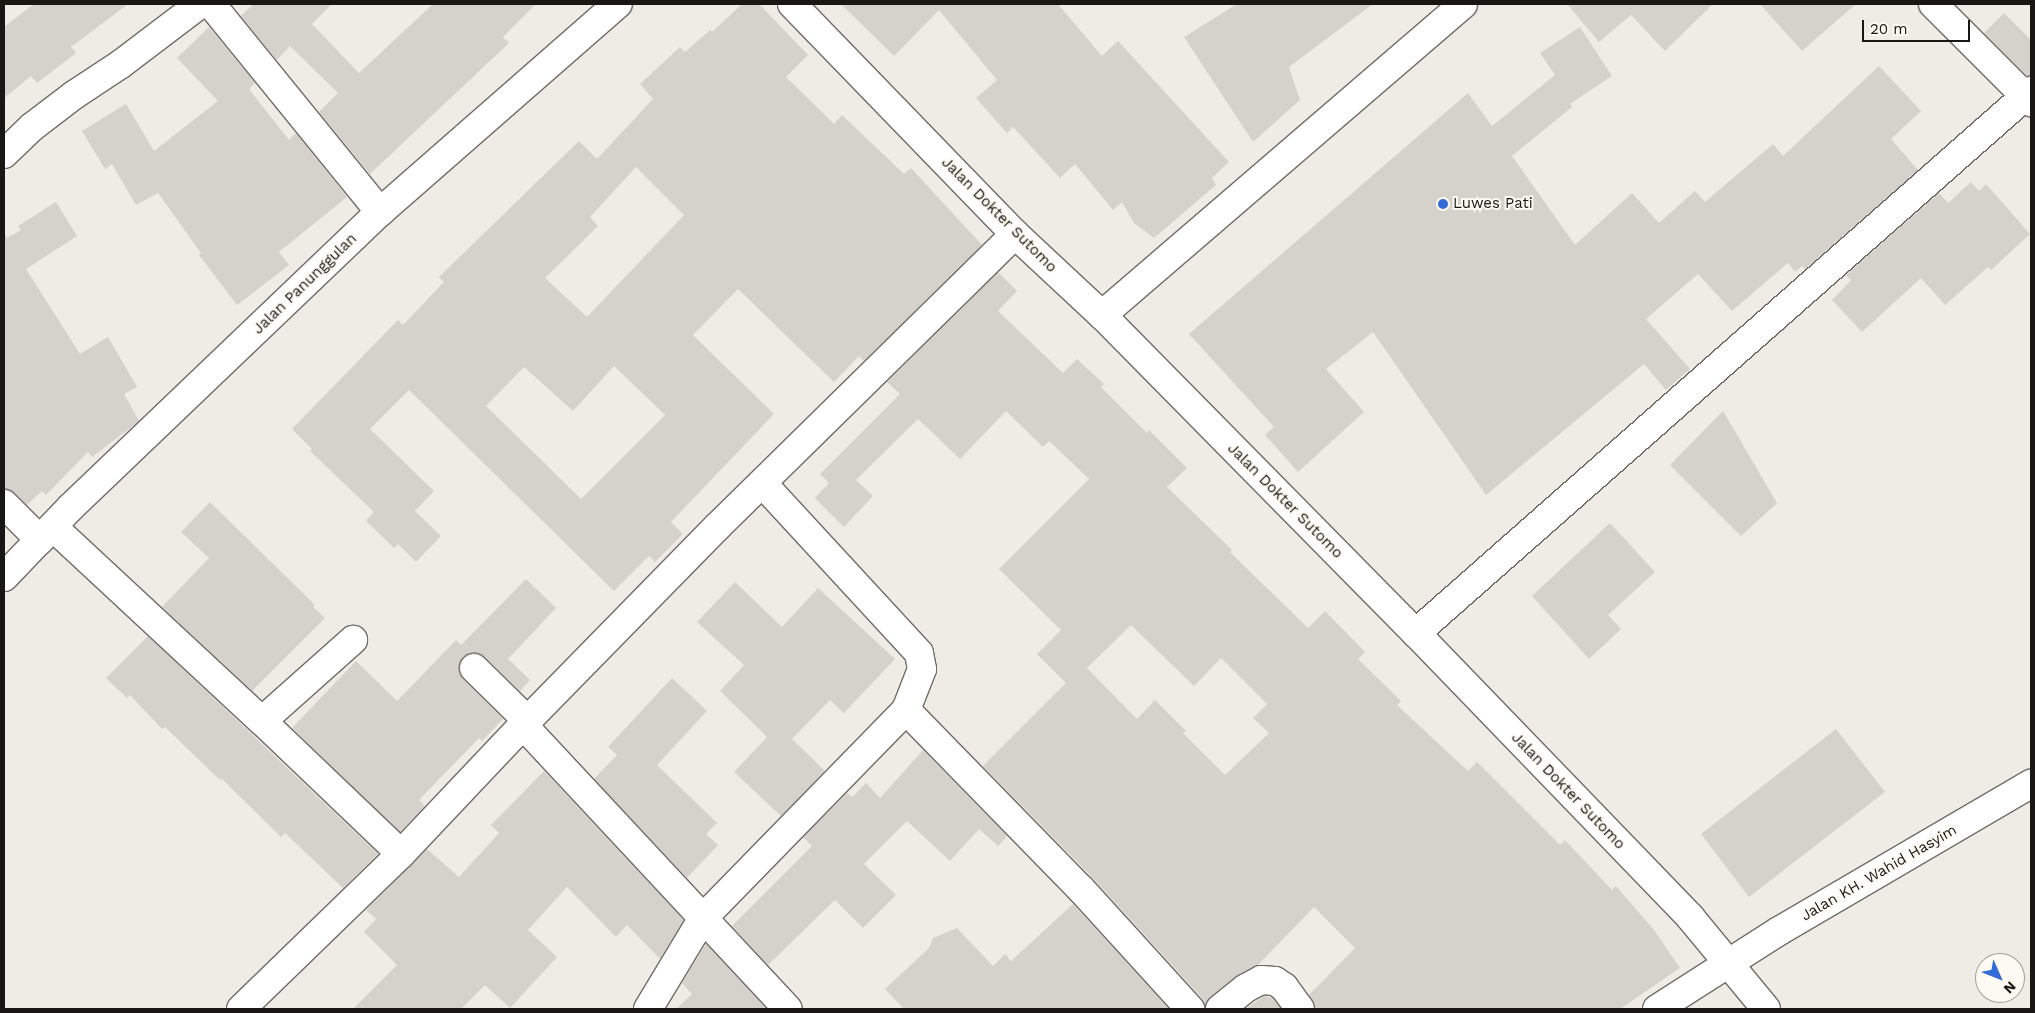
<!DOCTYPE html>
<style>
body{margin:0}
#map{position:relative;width:2035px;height:1013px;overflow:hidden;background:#efece5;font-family:"Work Sans",sans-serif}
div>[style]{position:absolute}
.building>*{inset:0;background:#d5d2cb}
.roads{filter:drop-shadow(1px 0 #706e67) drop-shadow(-1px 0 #706e67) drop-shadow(0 1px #706e67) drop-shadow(0 -1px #706e67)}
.street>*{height:28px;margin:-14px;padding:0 14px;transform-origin:14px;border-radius:14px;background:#fff}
.secondary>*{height:28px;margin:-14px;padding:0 14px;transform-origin:14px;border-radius:14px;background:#fff}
.dots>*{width:14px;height:14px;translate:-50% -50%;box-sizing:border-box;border:2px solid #fcfaf2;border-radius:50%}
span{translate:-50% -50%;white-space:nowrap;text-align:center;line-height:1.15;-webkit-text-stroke:4px #fcfaf2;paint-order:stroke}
.poi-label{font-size:15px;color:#181714}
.left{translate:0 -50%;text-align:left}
.street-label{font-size:15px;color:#181714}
.frame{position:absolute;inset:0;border:5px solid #181714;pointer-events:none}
.north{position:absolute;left:1975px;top:953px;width:50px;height:50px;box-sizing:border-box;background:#fcfaf2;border:1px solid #a19f99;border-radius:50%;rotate:134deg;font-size:14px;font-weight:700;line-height:20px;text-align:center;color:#181714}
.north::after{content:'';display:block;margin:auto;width:18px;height:22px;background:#336bd9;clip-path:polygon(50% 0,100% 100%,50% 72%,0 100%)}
.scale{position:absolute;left:1862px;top:20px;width:108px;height:22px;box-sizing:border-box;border:2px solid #181714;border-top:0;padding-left:6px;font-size:15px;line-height:18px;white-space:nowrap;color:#181714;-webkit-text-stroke:4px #fcfaf2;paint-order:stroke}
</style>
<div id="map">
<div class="building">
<i style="clip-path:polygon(34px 4px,128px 4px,71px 47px,76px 53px,37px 83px,31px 76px,4px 98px,4px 27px)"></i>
<i style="clip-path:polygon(253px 4px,332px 4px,312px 24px,359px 73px,433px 4px,536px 4px,503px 37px,509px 43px,370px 174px,319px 112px,338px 93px,290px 46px,277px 60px,241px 16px)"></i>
<i style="clip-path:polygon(evenodd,742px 4px,759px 4px,808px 55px,786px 77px,834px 124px,842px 115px,904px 174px,911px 168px,982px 245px,864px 361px,859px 356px,834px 382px,738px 289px,693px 335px,774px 414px,671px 522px,683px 534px,655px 562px,649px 556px,614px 591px,409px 390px,370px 429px,434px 491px,415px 511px,441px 536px,416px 562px,398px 544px,394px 548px,366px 521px,374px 512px,310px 451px,312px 449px,292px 429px,398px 320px,403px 325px,444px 282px,439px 277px,579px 141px,597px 159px,653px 99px,640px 84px,680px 47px,685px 52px,710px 30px,712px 32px,742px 4px,636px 167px,684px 215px,587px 317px,545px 278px,598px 226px,590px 217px,636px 167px,742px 4px,614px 366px,665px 415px,581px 499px,486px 406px,524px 367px,573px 411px,614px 366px)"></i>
<i style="clip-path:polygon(841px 4px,1058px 4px,1102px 56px,1118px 41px,1229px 162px,1212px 178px,1216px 185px,1154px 238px,1134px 223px,1122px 202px,1113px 210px,1075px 164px,1060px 178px,1013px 127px,1007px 133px,976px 98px,997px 80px,939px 10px,894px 56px)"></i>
<i style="clip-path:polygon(1237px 4px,1373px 4px,1289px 67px,1300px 100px,1253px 142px,1184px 37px)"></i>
<i style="clip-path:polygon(1567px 4px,1713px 4px,1665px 51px,1631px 15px,1599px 42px)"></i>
<i style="clip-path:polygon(1760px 4px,1856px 4px,1802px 51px)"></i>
<i style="clip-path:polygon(2004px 13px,2031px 40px,2031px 76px,2027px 76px,1984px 33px)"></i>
<i style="clip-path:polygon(209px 27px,255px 83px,249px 89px,289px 140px,296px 133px,347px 197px,279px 252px,289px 265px,237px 305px,199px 255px,201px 253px,158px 193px,136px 205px,112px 164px,105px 169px,82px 131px,126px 104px,154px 151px,218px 101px,177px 58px)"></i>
<i style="clip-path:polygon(1580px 27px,1612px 76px,1570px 104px,1572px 107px,1512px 156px,1575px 245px,1632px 193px,1659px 223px,1695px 191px,1705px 202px,1773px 144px,1783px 156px,1879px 66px,1921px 111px,1891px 139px,1918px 170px,1805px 269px,1802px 266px,1795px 272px,1788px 263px,1732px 311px,1698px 274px,1646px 319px,1690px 369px,1666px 390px,1644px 364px,1486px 495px,1373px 332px,1326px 369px,1364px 412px,1298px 472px,1265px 435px,1274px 427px,1189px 334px,1468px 93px,1492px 126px,1555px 75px,1540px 53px)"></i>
<i style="clip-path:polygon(1971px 182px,1979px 191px,1986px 184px,2030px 234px,1991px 270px,1988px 267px,1945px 305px,1921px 278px,1862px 332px,1832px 300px,1851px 280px,1846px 275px,1939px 193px,1948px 203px)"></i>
<i style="clip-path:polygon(56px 202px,77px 236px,26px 269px,80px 354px,108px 337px,137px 387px,124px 394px,139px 421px,92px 457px,88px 452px,46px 495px,42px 491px,27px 505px,15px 493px,4px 489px,4px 233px,7px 238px,21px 230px,18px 226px)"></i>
<i style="clip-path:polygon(evenodd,998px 272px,1017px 291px,998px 311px,1063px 373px,1077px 359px,1104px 384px,1101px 387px,1147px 433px,1149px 430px,1187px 468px,1167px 487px,1232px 550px,1230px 552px,1308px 628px,1325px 611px,1365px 652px,1358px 659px,1401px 701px,1397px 705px,1468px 771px,1477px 762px,1560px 845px,1565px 840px,1612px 890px,1616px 886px,1654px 930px,1680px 968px,1620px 1009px,1315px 1009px,1309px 995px,1355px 948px,1314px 907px,1258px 965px,1236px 976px,1210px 997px,1205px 1005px,1202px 998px,1092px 877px,983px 766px,1066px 683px,1037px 654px,1061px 630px,999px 569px,1089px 479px,1049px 441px,1043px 447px,1006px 411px,960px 459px,918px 419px,856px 480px,873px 496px,844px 527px,815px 498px,829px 483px,820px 474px,900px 394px,887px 382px,998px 272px,1131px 625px,1194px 686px,1221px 658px,1267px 704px,1253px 718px,1269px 733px,1225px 775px,1183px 733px,1186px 731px,1155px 700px,1137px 719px,1087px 668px,1131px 625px)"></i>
<i style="clip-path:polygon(1723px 411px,1777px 503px,1741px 536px,1670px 465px)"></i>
<i style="clip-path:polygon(210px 502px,315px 605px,313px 607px,325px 618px,252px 691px,162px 607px,209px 558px,181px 532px)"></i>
<i style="clip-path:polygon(1610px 523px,1655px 572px,1608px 615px,1621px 629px,1589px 659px,1532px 596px)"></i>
<i style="clip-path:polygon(526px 579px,556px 608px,508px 659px,530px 680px,520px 691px,485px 657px,478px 653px,470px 653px,463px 657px,459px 664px,459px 672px,463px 679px,503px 719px,482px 741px,479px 738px,419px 800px,425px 806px,400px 832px,292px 728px,356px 661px,397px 701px,456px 640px,461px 645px)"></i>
<i style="clip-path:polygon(735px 582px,782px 627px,818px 588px,895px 659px,844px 713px,830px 700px,792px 739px,825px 771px,781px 816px,734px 772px,767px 737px,720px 691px,744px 665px,697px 622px)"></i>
<i style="clip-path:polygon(148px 636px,378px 854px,343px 888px,285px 833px,281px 837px,222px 779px,220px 780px,165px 727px,162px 729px,130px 695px,127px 698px,106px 678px)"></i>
<i style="clip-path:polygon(672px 678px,707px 711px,657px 765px,717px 823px,706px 834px,718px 845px,687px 878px,594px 779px,617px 755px,608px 747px)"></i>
<i style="clip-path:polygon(1836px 729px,1885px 792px,1749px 897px,1701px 834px)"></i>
<i style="clip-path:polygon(923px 750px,1007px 836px,998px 846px,979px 829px,950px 861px,907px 821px,864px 864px,896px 895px,863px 928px,835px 900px,768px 965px,732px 926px,812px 846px,803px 837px,847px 793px,852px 797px,866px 783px,880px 798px)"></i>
<i style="clip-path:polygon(544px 771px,684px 920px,660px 959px,627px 925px,616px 937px,567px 887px,528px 930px,557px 957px,510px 1008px,485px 985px,461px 1009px,353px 1009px,397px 965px,364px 932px,376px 919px,366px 910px,427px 849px,459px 877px,499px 833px,491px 825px)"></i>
<i style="clip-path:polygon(1073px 904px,1169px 1009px,904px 1009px,885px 989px,929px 948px,933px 938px,957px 928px,993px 966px,1005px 954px,1011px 961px)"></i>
<i style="clip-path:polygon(706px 944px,767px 1009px,676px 1009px,692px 994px,682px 983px)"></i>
<i style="clip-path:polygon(1264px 996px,1273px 998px,1281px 1009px,1245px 1009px)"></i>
</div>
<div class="roads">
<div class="street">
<i style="left:211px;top:4px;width:268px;rotate:50.9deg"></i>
<i style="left:1933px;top:4px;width:139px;rotate:45deg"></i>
<i style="left:4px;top:154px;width:39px;rotate:-44deg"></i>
<i style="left:32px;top:127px;width:53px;rotate:-37.3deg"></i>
<i style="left:74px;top:95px;width:56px;rotate:-33.4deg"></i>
<i style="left:121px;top:64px;width:99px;rotate:-37.2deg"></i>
<i style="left:1102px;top:315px;width:476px;rotate:-40.7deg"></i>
<i style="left:4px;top:504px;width:51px;rotate:45deg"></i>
<i style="left:53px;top:527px;width:285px;rotate:42.9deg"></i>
<i style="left:262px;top:721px;width:192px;rotate:43.7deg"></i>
<i style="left:1416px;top:633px;width:820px;rotate:-41.39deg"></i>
<i style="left:474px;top:668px;width:74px;rotate:44.5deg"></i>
<i style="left:906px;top:710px;width:249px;rotate:45.7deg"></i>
<i style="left:1080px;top:888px;width:164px;rotate:47.7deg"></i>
<i style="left:262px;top:721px;width:122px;rotate:-41.7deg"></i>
<i style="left:523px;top:725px;width:388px;rotate:47deg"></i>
<i style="left:241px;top:1009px;width:223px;rotate:-44.1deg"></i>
<i style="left:401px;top:854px;width:178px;rotate:-46.6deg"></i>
<i style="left:523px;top:725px;width:277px;rotate:-45.6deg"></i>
<i style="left:717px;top:527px;width:418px;rotate:-44.5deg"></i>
<i style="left:648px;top:1009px;width:106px;rotate:-58.9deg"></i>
<i style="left:703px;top:918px;width:291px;rotate:-45.7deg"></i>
<i style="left:906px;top:710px;width:44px;rotate:-68.7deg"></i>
<i style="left:922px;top:669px;width:16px;rotate:-101deg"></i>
<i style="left:919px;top:653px;width:231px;rotate:-132.7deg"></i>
<i style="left:1220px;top:1009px;width:33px;rotate:-39deg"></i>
<i style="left:1246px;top:988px;width:17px;rotate:-28deg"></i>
<i style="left:1261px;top:980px;width:14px;rotate:4deg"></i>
<i style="left:1275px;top:981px;width:11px;rotate:34deg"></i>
<i style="left:1284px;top:987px;width:27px;rotate:54deg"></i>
</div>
<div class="secondary">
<i style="left:792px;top:4px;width:320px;rotate:45.9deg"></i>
<i style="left:1015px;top:234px;width:119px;rotate:43deg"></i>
<i style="left:1102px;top:315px;width:447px;rotate:45.4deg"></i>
<i style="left:1416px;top:633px;width:395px;rotate:46deg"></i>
<i style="left:1690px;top:917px;width:119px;rotate:50.4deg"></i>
<i style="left:4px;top:577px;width:97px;rotate:-46.3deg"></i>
<i style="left:71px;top:507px;width:427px;rotate:-43.7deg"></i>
<i style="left:380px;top:212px;width:316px;rotate:-41.2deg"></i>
<i style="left:1657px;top:1009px;width:145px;rotate:-32.6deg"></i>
<i style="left:1779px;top:931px;width:292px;rotate:-30.3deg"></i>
</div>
</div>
<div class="dots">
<i style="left:1443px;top:204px;background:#336bd9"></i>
</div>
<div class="poi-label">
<span class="left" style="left:1453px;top:204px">Luwes Pati</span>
</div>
<div class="street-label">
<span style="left:999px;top:215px;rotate:45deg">Jalan Dokter Sutomo</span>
<span style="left:305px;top:284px;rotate:-44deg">Jalan Panunggulan</span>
<span style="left:1285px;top:501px;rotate:45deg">Jalan Dokter Sutomo</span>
<span style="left:1568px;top:791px;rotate:46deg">Jalan Dokter Sutomo</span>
<span style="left:1879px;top:873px;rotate:-30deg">Jalan KH. Wahid Hasyim</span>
</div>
<div class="frame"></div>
<div class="north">N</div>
<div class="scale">20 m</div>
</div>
